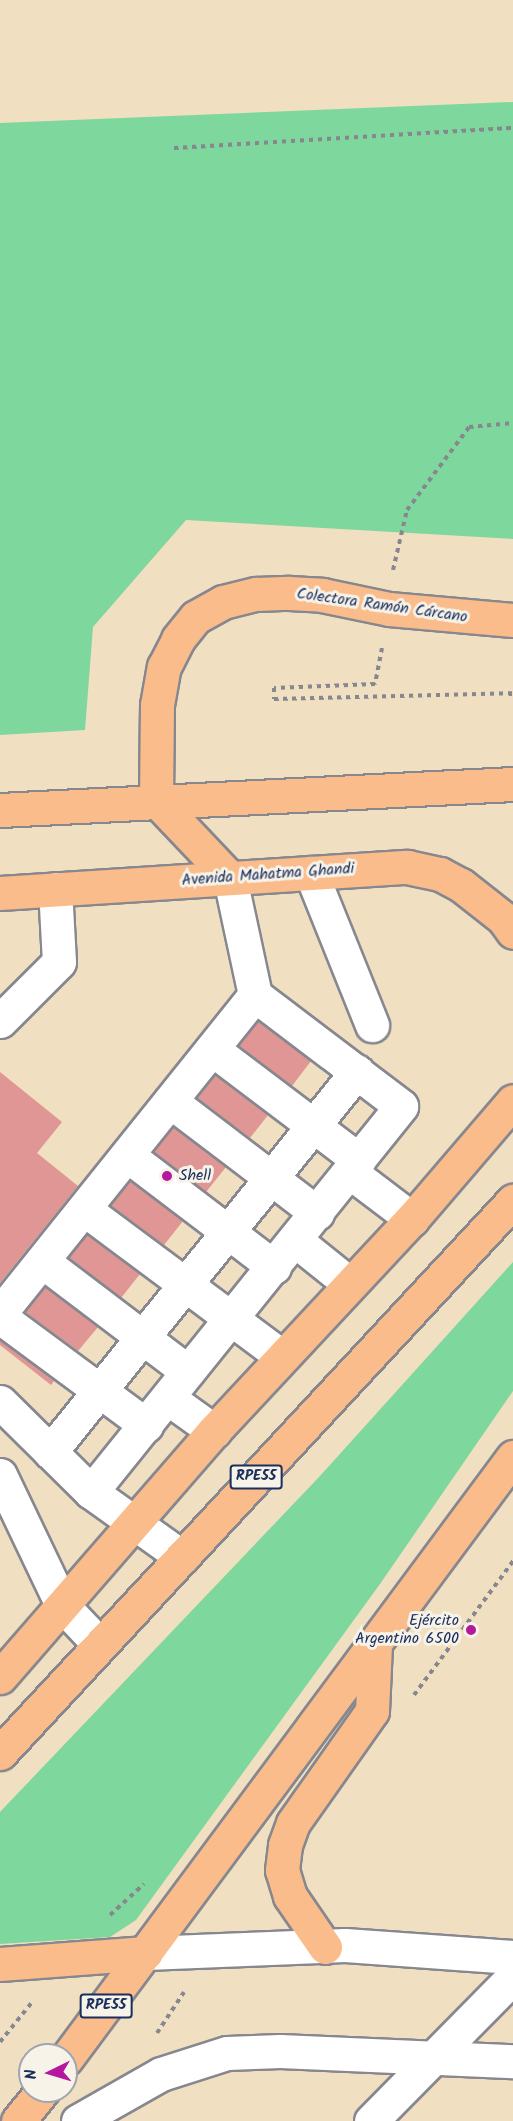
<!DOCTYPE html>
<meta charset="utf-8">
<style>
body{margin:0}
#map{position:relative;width:513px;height:2121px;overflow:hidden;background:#f0dfc0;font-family:Kalam,sans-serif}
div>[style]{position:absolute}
.green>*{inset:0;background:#7ed79d}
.building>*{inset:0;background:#e09694}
.path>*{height:4px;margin-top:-2px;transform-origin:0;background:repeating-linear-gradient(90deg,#86878f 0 4.5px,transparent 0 9px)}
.roads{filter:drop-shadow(2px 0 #86878f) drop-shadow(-2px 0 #86878f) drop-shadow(0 2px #86878f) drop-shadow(0 -2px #86878f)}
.minor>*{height:33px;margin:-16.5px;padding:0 16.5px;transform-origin:16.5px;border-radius:16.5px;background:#fff}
.major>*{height:33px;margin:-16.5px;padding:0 16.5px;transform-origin:16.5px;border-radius:16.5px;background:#fabc8b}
.dots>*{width:16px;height:16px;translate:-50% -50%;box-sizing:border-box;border:3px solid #f7f3e8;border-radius:50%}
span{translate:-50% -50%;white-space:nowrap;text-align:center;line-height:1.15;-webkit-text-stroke:6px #f7f3e8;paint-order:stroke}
.shield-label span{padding:2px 4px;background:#f7f3e8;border:2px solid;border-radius:4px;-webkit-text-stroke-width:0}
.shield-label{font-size:15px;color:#1b2f5e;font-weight:700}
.street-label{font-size:16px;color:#1b2f5e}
.poi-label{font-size:16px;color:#1b2f5e}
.left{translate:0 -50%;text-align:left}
.right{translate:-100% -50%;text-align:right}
.north{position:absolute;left:18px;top:2043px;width:60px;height:60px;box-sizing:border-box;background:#f7f3e8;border:2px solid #9fa5b1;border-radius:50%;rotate:265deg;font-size:16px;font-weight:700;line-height:24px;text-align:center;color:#1b2f5e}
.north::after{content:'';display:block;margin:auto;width:21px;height:27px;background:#b5179e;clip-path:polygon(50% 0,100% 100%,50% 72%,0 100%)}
</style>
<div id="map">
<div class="green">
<i style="clip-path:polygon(513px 102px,513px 539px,186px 520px,93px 627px,85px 730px,0 735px,0 123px)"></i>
<i style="clip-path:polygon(513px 1262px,513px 1391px,380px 1584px,136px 1920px,110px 1937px,0 1944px,0 1812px,320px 1476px)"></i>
</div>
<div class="building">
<i style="clip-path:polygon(258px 1021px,311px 1061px,292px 1086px,239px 1046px)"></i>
<i style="clip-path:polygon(0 1072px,62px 1122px,37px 1153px,78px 1186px,0 1283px)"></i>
<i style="clip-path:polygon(215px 1075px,268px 1115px,250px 1138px,197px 1098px)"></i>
<i style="clip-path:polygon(173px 1127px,226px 1167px,206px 1192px,153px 1152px)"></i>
<i style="clip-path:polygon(130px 1181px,183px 1221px,164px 1245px,110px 1205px)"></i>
<i style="clip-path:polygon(87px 1235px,140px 1274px,121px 1298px,68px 1258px)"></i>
<i style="clip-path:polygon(45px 1287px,98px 1327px,78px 1351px,25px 1312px)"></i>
<i style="clip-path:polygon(0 1340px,54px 1381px,51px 1385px,0 1345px)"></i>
</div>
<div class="path">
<i style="left:174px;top:148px;width:340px;rotate:-3.4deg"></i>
<i style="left:393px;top:570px;width:62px;rotate:-76.9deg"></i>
<i style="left:407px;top:510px;width:104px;rotate:-53.2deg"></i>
<i style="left:469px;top:427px;width:44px;rotate:-5.2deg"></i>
<i style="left:382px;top:648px;width:37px;rotate:101deg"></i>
<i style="left:375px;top:684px;width:101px;rotate:177.7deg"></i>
<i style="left:274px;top:688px;width:11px;rotate:90deg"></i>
<i style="left:274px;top:699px;width:239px;rotate:-1.4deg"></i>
<i style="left:414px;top:1695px;width:167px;rotate:-53.5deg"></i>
<i style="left:110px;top:1915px;width:46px;rotate:-42.4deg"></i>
<i style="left:157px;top:2033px;width:49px;rotate:-56.6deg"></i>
<i style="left:0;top:2042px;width:53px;rotate:-51.2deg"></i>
</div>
<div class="roads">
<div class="minor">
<i style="left:311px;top:873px;width:164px;rotate:68.1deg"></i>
<i style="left:0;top:1021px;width:83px;rotate:-45deg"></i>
<i style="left:59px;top:962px;width:73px;rotate:-93.1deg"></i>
<i style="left:212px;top:1049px;width:184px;rotate:37.1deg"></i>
<i style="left:170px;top:1101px;width:185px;rotate:37.3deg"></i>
<i style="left:127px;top:1155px;width:185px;rotate:37.3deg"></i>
<i style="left:350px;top:1172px;width:78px;rotate:37.2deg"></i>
<i style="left:84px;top:1209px;width:246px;rotate:36.7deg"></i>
<i style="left:295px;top:1240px;width:70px;rotate:38.7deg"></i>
<i style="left:42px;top:1261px;width:183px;rotate:37.2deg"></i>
<i style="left:0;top:1313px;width:408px;rotate:-51.3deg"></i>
<i style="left:0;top:1317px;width:182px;rotate:36.5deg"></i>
<i style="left:168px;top:1398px;width:57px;rotate:35.7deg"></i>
<i style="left:0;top:1402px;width:128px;rotate:44.7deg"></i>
<i style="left:91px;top:1492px;width:112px;rotate:35.5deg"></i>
<i style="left:50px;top:1452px;width:489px;rotate:-51.1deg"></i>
<i style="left:0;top:1475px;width:144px;rotate:64.5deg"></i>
<i style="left:62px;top:1605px;width:55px;rotate:46.5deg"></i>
<i style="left:91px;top:1492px;width:495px;rotate:-51.2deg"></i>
<i style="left:401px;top:1106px;width:183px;rotate:-142.8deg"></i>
<i style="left:255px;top:995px;width:120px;rotate:-102.1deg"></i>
<i style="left:146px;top:1953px;width:199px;rotate:-2.3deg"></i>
<i style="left:345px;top:1945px;width:168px;rotate:4.1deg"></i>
<i style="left:78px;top:2121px;width:95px;rotate:-29.5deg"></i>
<i style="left:161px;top:2074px;width:69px;rotate:-17.7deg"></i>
<i style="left:227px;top:2053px;width:53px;rotate:-2.2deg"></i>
<i style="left:280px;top:2051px;width:233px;rotate:2.5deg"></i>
<i style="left:371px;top:2121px;width:202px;rotate:-45.4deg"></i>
</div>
<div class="major">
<i style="left:0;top:810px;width:514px;rotate:-2.9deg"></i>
<i style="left:230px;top:878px;width:108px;rotate:-133.5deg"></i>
<i style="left:156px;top:800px;width:95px;rotate:-89.4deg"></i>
<i style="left:157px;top:705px;width:39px;rotate:-80deg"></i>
<i style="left:164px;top:667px;width:31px;rotate:-63deg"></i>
<i style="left:178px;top:639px;width:28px;rotate:-51deg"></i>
<i style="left:196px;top:617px;width:31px;rotate:-29deg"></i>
<i style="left:223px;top:602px;width:34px;rotate:-14deg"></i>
<i style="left:256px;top:594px;width:33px;rotate:-2deg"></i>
<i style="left:289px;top:593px;width:33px;rotate:3deg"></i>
<i style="left:322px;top:595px;width:68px;rotate:11.8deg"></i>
<i style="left:389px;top:609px;width:124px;rotate:5.1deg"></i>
<i style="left:0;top:893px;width:408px;rotate:-3.7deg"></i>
<i style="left:407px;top:867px;width:34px;rotate:12deg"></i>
<i style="left:440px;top:874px;width:24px;rotate:28deg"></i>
<i style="left:461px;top:885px;width:53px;rotate:38.2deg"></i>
<i style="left:503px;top:918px;width:17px;rotate:54deg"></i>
<i style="left:0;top:1677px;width:326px;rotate:-49deg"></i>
<i style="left:214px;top:1431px;width:290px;rotate:-47deg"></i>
<i style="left:412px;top:1219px;width:155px;rotate:-49.4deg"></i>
<i style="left:0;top:1753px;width:754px;rotate:-47.1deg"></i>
<i style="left:325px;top:1947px;width:62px;rotate:-124.5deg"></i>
<i style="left:290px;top:1896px;width:27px;rotate:-107deg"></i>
<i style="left:282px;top:1870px;width:25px;rotate:-83deg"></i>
<i style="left:285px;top:1845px;width:23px;rotate:-70deg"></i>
<i style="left:293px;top:1823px;width:137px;rotate:-54.8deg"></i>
<i style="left:372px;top:1711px;width:65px;rotate:-87.4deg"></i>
<i style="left:0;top:1964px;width:146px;rotate:-4.3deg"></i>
<i style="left:66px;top:2059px;width:750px;rotate:-53.41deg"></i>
<i style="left:18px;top:2121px;width:38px;rotate:-51deg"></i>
</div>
</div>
<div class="dots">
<i style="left:167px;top:1176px;background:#b5179e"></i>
<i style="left:471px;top:1630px;background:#b5179e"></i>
</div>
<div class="shield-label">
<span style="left:256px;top:1477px">RPE55</span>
<span style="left:106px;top:2006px">RPE55</span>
</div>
<div class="street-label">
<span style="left:382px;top:606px;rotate:8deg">Colectora Ramón Cárcano</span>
<span style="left:268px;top:875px;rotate:-4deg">Avenida Mahatma Ghandi</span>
</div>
<div class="poi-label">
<span class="left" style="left:179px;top:1176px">Shell</span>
<span class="right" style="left:459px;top:1630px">Ejército<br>Argentino 6500</span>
</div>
<div class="north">N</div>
</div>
